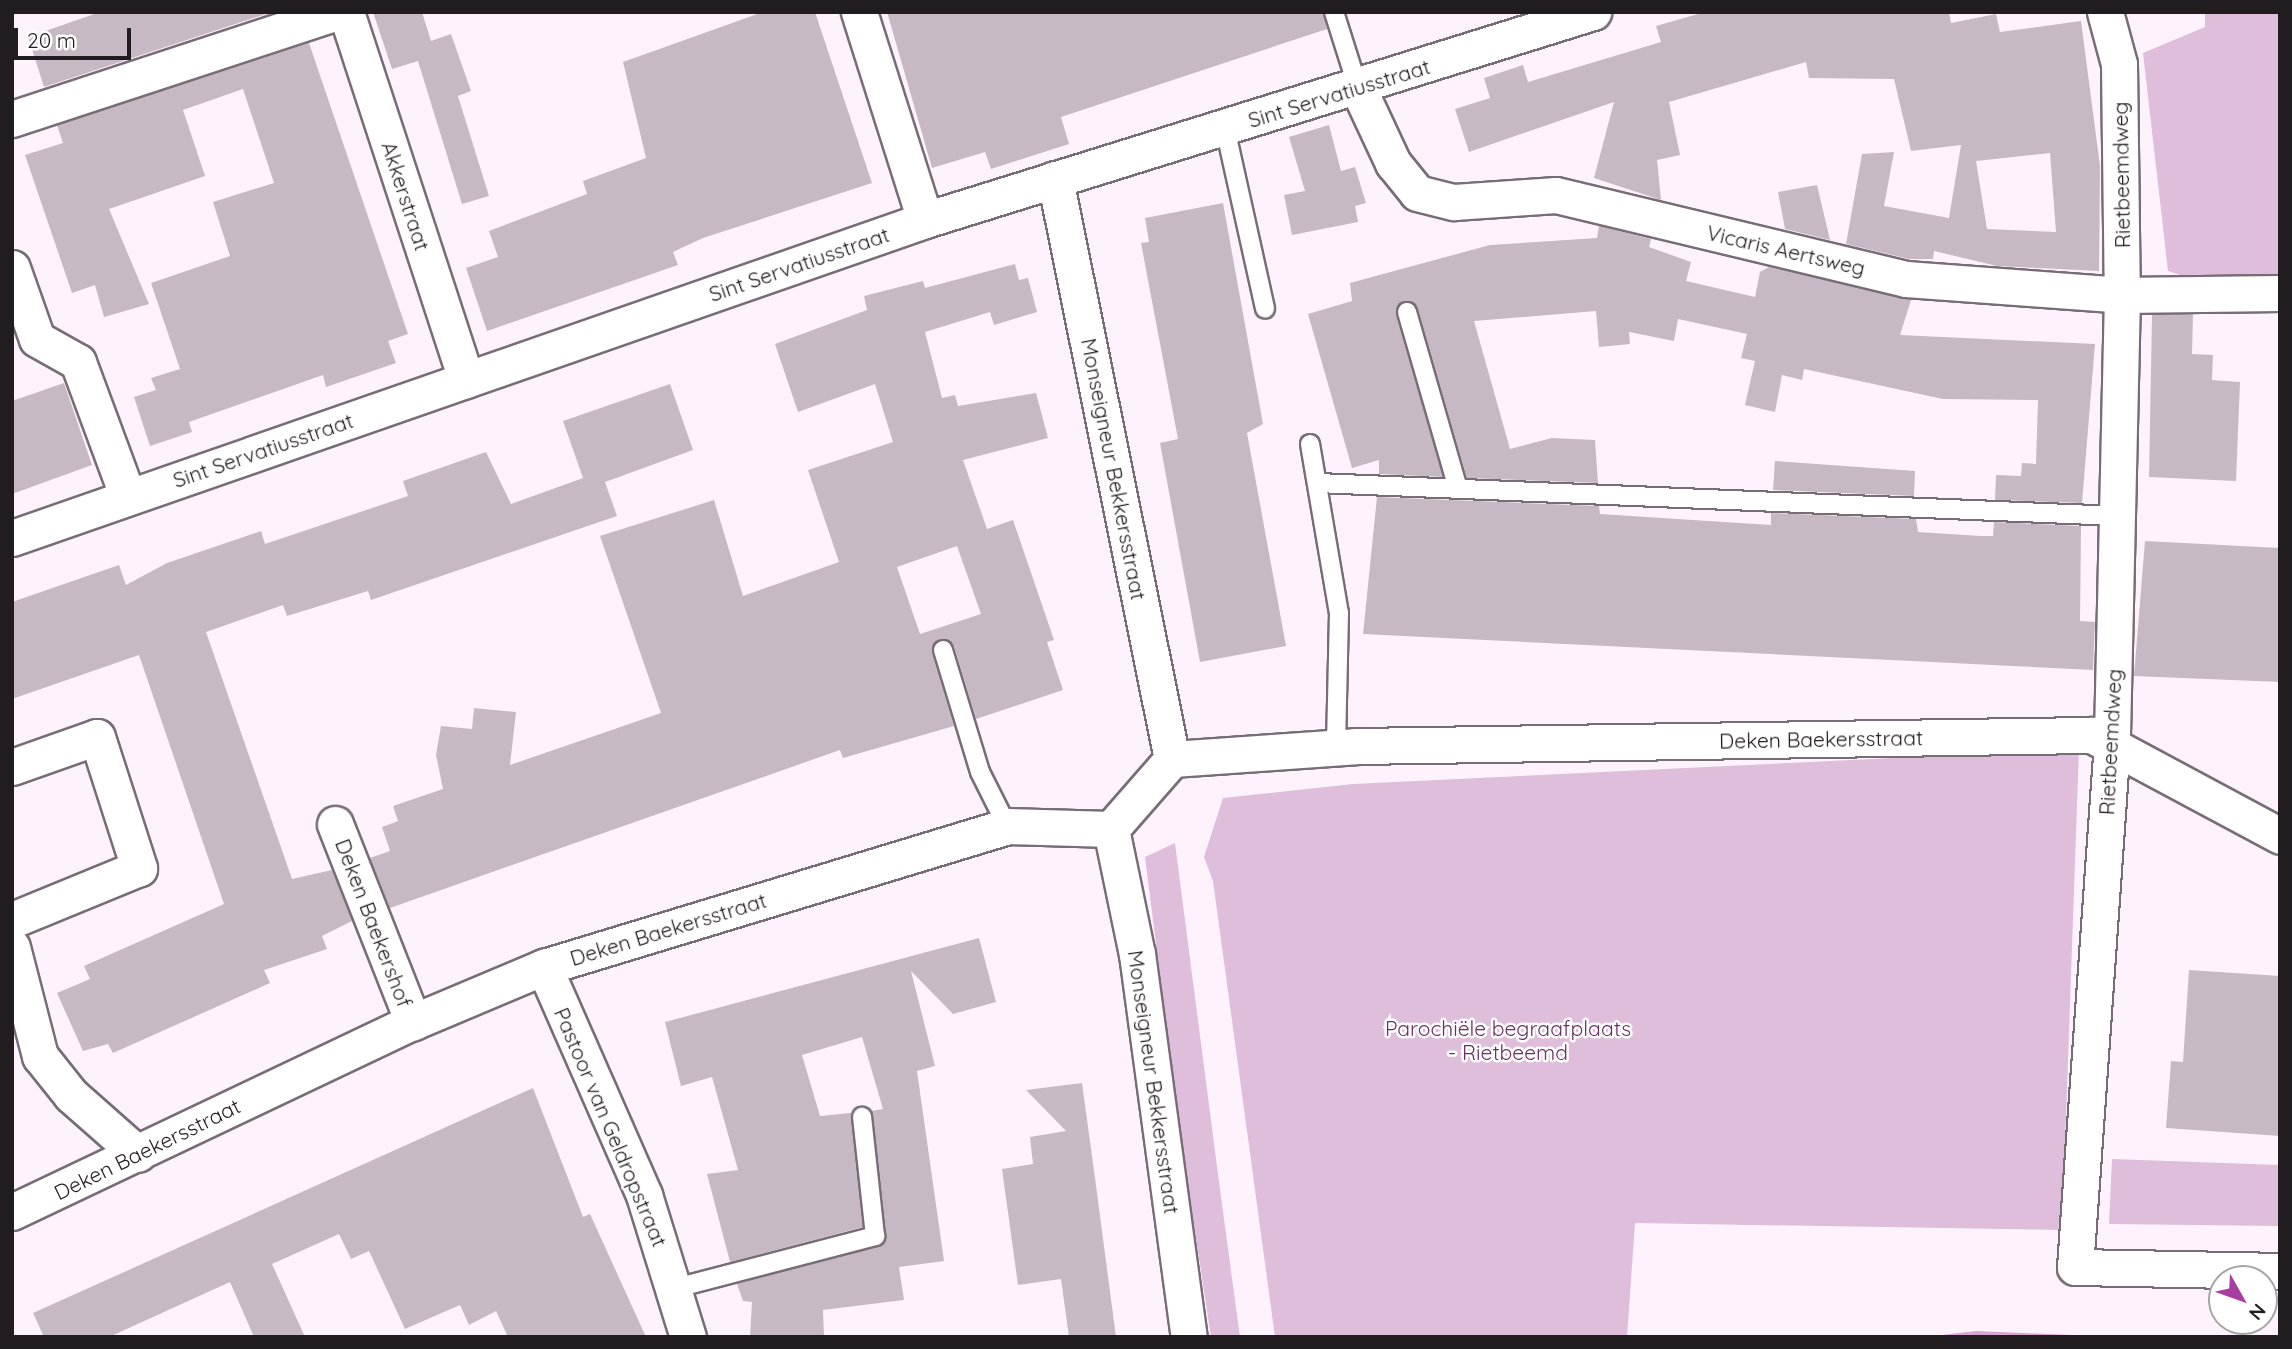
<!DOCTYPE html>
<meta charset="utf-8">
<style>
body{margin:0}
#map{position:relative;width:2292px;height:1349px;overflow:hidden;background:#fef3fc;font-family:Quicksand,sans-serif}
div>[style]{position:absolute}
.green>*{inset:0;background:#debeda}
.water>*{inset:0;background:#d7a5d0}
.building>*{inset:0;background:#c6b9c4}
.roads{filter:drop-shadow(2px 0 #786d77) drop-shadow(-2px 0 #786d77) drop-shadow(0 2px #786d77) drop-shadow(0 -2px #786d77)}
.lane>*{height:18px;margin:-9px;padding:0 9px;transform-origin:9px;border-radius:9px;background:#fff}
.street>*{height:35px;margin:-17.5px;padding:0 17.5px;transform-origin:17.5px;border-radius:17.5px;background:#fff}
span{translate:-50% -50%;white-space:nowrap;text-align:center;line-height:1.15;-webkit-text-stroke:5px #fff;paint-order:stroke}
.street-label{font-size:21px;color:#211c20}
.park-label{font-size:21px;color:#692e64}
.frame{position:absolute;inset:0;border:14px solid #211c20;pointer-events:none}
.north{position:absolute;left:2208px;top:1265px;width:70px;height:70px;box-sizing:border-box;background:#fff;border:2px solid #a6a4a6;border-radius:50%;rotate:130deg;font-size:19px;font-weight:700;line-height:28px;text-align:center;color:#211c20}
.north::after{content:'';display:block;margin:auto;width:24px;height:32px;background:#a83ea0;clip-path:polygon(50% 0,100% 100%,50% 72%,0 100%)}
.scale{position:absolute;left:14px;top:28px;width:117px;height:32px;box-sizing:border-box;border:4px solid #211c20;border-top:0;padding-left:9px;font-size:21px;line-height:24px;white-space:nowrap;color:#211c20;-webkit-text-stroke:5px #fff;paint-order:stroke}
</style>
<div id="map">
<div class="green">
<i style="clip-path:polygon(2205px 12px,2280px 12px,2280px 276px,2189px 278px,2168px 271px,2143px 53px,2205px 27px)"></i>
<i style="clip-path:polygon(2079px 749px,2062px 1230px,1635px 1223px,1627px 1337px,1275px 1337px,1213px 881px,1204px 857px,1223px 798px,1353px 784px)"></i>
<i style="clip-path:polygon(1175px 843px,1219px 1182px,1240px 1337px,1211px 1337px,1181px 1140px,1145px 857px)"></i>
<i style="clip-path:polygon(2112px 1159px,2280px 1165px,2280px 1226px,2109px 1224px)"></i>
</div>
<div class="water">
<i style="clip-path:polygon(1976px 1331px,2119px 1337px,1925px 1337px)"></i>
</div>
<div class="building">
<i style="clip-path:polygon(100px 12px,272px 12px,44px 87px,28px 37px)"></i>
<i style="clip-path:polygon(373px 12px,422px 12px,431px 41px,451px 34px,471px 91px,458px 96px,489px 196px,462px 204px,418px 61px,392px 69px)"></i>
<i style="clip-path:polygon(763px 12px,815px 12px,872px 183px,703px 238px,673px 252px,678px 265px,487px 331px,466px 268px,498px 257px,489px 231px,587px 194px,583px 181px,646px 158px,623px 62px)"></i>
<i style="clip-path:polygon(887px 12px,1323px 12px,1327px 29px,1061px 117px,1069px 144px,991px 169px,985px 152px,932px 168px)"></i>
<i style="clip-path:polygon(evenodd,1705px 12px,1949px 12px,1951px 23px,1996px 14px,2000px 32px,2081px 21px,2100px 166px,2099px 271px,1997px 266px,1934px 251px,1933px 259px,1909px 259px,1846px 244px,1862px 154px,1894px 152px,1884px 206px,1949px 218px,1961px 145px,1911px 151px,1894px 79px,1809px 78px,1806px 62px,1669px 102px,1680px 155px,1657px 160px,1661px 200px,1594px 178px,1614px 102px,1469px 152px,1455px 109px,1490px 98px,1484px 78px,1523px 65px,1528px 82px,1661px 42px,1656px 26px,1705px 12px,2050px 153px,2056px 232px,1987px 229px,1976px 161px,2050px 153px)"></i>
<i style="clip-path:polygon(309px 43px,408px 334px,388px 341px,396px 363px,326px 387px,323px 375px,189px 422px,192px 432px,150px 446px,134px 397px,156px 390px,151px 378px,180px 369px,151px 283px,230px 256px,213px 202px,274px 183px,243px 89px,183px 110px,205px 176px,109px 209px,149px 304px,104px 317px,95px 285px,72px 293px,25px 155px,63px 143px,57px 125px)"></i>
<i style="clip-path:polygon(1329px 125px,1341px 171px,1355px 167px,1366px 203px,1355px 206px,1358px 222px,1292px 235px,1284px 195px,1305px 191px,1289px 137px)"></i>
<i style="clip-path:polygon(1817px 185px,1830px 240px,1785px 229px,1778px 192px)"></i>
<i style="clip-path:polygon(1223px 203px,1263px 424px,1247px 433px,1286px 646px,1200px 662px,1160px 443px,1178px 439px,1141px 243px,1149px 242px,1145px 218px)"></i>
<i style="clip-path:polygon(1599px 226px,1651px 239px,1649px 247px,1691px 262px,1686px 281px,1755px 297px,1760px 272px,1769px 267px,1911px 300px,1900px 335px,2095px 344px,2082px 503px,1995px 500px,1996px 475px,2021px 476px,2022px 463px,2036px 464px,2038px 400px,1943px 399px,1804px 369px,1802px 380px,1782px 375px,1775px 412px,1745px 405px,1755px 361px,1741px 358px,1747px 334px,1678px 319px,1674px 341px,1629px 332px,1630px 344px,1599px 347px,1596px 311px,1474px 321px,1510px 449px,1552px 438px,1595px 440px,1598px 483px,1467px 478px,1418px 309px,1409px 301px,1398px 305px,1396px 315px,1443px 477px,1379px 474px,1379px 460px,1352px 468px,1308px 314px,1352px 301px,1350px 283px,1490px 245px,1597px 238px)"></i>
<i style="clip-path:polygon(evenodd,1015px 264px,1019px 280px,1028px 278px,1037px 312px,994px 325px,990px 312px,925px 332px,942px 398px,955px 395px,958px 406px,1036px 393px,1048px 438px,963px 460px,987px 529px,1013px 520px,1054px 640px,1047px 642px,1063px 690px,976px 719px,954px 646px,939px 639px,932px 653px,954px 726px,843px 758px,840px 750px,390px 908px,370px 858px,390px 851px,382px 827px,398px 821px,393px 806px,443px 789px,436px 755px,441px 726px,472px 729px,474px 708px,516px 712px,510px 765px,661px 713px,600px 536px,714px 500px,743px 596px,839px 562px,808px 470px,893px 442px,875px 384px,798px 412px,775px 344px,867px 310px,864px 296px,923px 281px,925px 288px,1015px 264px,957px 546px,981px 614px,920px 634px,897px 567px,957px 546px)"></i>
<i style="clip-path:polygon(2193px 314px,2192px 354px,2213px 355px,2212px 380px,2240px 382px,2236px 481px,2149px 477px,2152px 315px)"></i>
<i style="clip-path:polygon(64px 383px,92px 465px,12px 494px,12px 401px)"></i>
<i style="clip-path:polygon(670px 384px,693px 450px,605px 482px,617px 516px,371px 600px,368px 591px,287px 616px,283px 605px,206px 632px,292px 879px,332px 870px,352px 921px,322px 936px,327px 949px,264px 970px,270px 983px,113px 1053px,108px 1044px,83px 1051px,57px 993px,90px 979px,84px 966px,224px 904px,139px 655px,12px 699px,12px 602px,119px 565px,126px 585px,167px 563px,261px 531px,265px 544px,408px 496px,403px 481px,486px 452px,511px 504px,583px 478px,563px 421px)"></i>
<i style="clip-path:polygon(1775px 461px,1915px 471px,1914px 496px,1773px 490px)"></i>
<i style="clip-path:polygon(1377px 497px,1599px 506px,1600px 514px,1771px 525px,1771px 513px,1916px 519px,1918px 532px,1981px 536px,1993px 536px,1994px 522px,2081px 526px,2080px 621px,2095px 622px,2093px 670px,1363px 634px)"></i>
<i style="clip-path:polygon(2145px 541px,2280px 548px,2280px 682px,2134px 676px)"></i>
<i style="clip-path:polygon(979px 938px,996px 1002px,953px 1014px,911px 971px,935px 1066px,917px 1071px,944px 1261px,899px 1267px,904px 1300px,823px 1310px,824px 1337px,750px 1337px,752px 1302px,743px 1301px,737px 1284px,885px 1241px,871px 1111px,883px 1109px,862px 1037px,802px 1055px,820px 1116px,851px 1113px,863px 1227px,730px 1262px,707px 1174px,738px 1170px,712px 1077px,681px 1086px,665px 1022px)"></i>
<i style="clip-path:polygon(2189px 970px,2280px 976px,2280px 1136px,2166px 1128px,2171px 1061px,2183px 1062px)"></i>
<i style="clip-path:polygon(1082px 1083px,1095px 1178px,1116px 1337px,1069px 1337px,1061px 1279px,1018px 1285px,1002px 1169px,1033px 1164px,1030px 1137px,1066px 1131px,1026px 1090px)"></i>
<i style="clip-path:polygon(533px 1088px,583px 1217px,590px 1214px,646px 1337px,508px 1337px,496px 1311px,469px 1325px,460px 1305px,405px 1329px,369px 1251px,351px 1259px,339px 1234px,272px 1264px,305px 1337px,254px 1337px,230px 1282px,109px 1337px,44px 1337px,33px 1313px)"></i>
</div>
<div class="roads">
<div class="lane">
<i style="left:1334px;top:12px;width:80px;rotate:72.5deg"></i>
<i style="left:1225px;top:128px;width:185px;rotate:77.5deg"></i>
<i style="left:1407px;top:312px;width:180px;rotate:73.9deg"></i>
<i style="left:1310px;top:444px;width:171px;rotate:80.3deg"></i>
<i style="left:1339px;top:613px;width:134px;rotate:91.3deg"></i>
<i style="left:1317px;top:483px;width:801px;rotate:2.36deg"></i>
<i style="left:943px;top:650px;width:127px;rotate:73.1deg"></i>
<i style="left:980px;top:772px;width:60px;rotate:63.4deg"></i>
<i style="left:676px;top:1288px;width:206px;rotate:-14.6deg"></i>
<i style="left:875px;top:1236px;width:120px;rotate:-96.2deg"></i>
</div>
<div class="street">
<i style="left:346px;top:12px;width:387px;rotate:71.9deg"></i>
<i style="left:859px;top:12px;width:218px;rotate:72.4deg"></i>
<i style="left:2105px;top:12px;width:54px;rotate:74.9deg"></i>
<i style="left:2119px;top:64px;width:231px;rotate:89.3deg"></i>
<i style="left:2122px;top:295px;width:447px;rotate:91.3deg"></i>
<i style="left:2112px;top:742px;width:526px;rotate:94.03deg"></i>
<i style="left:2075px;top:1267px;width:205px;rotate:1.1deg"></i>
<i style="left:1358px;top:88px;width:83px;rotate:65deg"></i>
<i style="left:1393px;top:163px;width:38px;rotate:51deg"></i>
<i style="left:1417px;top:193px;width:38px;rotate:14deg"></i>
<i style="left:1454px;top:202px;width:102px;rotate:-3.9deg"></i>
<i style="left:1556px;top:195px;width:360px;rotate:13.5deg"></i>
<i style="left:1906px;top:279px;width:217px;rotate:4.2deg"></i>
<i style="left:2122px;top:295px;width:158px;rotate:-0.7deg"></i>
<i style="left:12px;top:119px;width:342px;rotate:-18.2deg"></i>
<i style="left:1055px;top:179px;width:592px;rotate:78.6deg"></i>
<i style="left:12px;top:268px;width:75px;rotate:70.6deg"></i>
<i style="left:37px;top:339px;width:47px;rotate:29.3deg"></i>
<i style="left:78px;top:362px;width:144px;rotate:69.7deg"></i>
<i style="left:12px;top:538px;width:967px;rotate:-19.2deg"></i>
<i style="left:925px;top:220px;width:700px;rotate:-17.3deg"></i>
<i style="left:12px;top:767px;width:90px;rotate:-19.4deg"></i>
<i style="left:97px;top:737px;width:138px;rotate:72.2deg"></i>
<i style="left:139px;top:868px;width:137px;rotate:157.7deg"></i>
<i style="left:335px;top:824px;width:213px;rotate:68.5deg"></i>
<i style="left:1111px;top:829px;width:128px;rotate:78.3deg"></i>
<i style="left:1137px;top:954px;width:387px;rotate:82.3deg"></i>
<i style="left:12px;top:947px;width:113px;rotate:75.6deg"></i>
<i style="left:40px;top:1056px;width:50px;rotate:51.5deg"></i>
<i style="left:71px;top:1095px;width:89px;rotate:41.4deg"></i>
<i style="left:544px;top:967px;width:249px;rotate:66.3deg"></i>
<i style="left:644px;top:1195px;width:149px;rotate:72.8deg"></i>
<i style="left:12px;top:1212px;width:444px;rotate:-25.4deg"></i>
<i style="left:413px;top:1022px;width:142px;rotate:-22.8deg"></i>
<i style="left:544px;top:967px;width:484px;rotate:-16.9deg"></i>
<i style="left:1007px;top:826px;width:104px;rotate:1.7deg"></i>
<i style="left:1111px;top:829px;width:93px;rotate:-48.9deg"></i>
<i style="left:1172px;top:759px;width:184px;rotate:-4deg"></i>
<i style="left:1356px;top:746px;width:736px;rotate:-0.86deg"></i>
<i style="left:2092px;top:735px;width:213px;rotate:28.2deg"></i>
</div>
</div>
<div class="street-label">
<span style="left:1339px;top:93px;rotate:-17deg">Sint Servatiusstraat</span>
<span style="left:2121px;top:175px;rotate:-91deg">Rietbeemdweg</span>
<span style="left:406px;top:196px;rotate:72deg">Akkerstraat</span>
<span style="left:1786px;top:250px;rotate:13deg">Vicaris Aertsweg</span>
<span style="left:799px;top:264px;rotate:-19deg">Sint Servatiusstraat</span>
<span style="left:263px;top:450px;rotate:-19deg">Sint Servatiusstraat</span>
<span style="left:1114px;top:469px;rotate:79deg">Monseigneur Bekkersstraat</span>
<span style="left:1821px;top:739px;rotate:-1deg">Deken Baekersstraat</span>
<span style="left:2110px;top:742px;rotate:-87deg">Rietbeemdweg</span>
<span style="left:374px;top:923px;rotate:69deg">Deken Baekershof</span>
<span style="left:668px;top:929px;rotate:-17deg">Deken Baekersstraat</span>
<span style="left:1154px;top:1082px;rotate:82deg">Monseigneur Bekkersstraat</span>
<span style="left:611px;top:1127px;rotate:67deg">Pastoor van Geldropstraat</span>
<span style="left:147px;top:1149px;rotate:-26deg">Deken Baekersstraat</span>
</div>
<div class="park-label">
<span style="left:1508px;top:1040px">Parochiële begraafplaats<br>- Rietbeemd</span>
</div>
<div class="frame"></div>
<div class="north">N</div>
<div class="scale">20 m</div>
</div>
